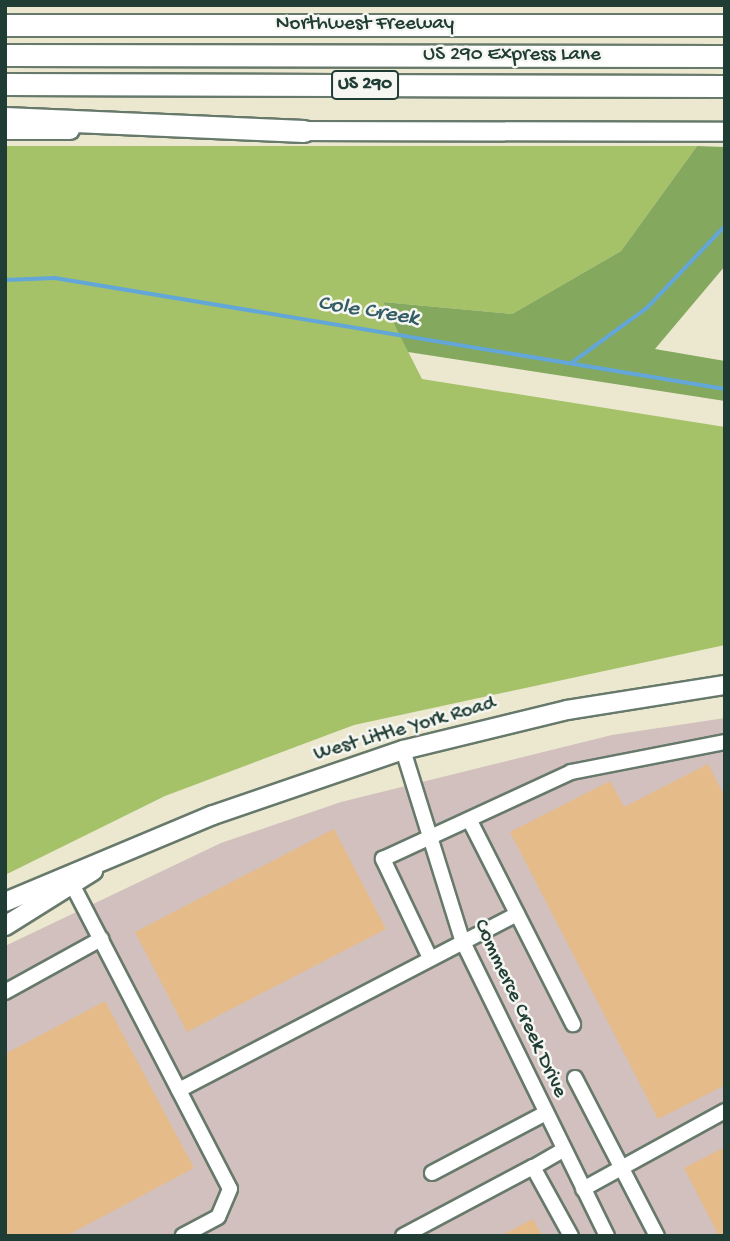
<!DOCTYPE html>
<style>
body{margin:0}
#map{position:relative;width:730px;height:1241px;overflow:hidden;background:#ece8d0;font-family:"Gochi Hand",sans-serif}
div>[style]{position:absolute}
.industrial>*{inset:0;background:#d1c0bd}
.green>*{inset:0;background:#a5c269}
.forest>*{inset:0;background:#84a85d}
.stream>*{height:3.5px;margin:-1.75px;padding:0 1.75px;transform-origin:1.75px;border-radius:1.75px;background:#63a6d8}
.building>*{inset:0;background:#e5bb8a}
.roads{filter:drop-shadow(2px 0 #67796b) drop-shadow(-2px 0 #67796b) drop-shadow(0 2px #67796b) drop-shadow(0 -2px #67796b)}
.minor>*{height:14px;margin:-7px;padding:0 7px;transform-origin:7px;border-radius:7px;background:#fff}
.major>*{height:18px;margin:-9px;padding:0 9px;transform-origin:9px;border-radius:9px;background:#fff}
.highway>*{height:21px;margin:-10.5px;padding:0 10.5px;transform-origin:10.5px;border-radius:10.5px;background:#fff}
span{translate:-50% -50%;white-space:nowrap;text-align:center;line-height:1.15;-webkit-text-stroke:5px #f6f6f2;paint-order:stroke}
.shield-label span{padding:2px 5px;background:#f6f6f2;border:2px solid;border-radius:5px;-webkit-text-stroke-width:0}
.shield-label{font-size:19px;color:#1f3d34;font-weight:700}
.street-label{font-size:21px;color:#1f3d34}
.water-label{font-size:23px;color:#335c65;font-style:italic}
.frame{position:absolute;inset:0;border:7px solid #1f3d34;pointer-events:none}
</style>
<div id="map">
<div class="industrial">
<i style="clip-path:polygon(725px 718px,725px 1236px,5px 1236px,5px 946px,221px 843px,341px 802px,612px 735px)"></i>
</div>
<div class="green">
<i style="clip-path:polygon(5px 146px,697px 146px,621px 251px,512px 314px,383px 302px,422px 379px,725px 427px,725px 645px,354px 725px,165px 796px,5px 875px)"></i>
</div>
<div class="forest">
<i style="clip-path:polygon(697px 146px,725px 147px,725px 266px,655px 349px,725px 361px,725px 401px,408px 352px,383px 302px,512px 314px,621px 251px)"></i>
</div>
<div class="stream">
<i style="left:5px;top:280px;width:50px;rotate:-2.3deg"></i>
<i style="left:55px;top:278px;width:679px;rotate:9.41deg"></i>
<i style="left:573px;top:362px;width:92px;rotate:-36.1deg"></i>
<i style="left:647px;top:308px;width:113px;rotate:-46.4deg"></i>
</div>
<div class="building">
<i style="clip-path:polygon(708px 764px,725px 797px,725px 1085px,658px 1119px,510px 832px,610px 781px,624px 807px)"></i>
<i style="clip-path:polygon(334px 829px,386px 929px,187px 1032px,135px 932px)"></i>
<i style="clip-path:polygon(105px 1001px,194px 1168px,66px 1236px,5px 1236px,5px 1054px)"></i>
<i style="clip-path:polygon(725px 1147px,725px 1236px,719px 1236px,684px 1168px)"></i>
<i style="clip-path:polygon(533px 1219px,542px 1236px,500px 1236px)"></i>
</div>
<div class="roads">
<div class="minor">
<i style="left:403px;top:750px;width:199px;rotate:72.7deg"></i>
<i style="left:462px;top:940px;width:330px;rotate:63.9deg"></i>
<i style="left:470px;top:821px;width:228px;rotate:63.1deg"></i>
<i style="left:73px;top:886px;width:341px;rotate:62.6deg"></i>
<i style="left:230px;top:1189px;width:30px;rotate:113deg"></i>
<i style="left:218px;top:1217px;width:40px;rotate:152deg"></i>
<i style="left:430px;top:958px;width:110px;rotate:-115.4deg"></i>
<i style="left:383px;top:859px;width:207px;rotate:-24.8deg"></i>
<i style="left:571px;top:772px;width:157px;rotate:-11deg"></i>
<i style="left:5px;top:992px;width:110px;rotate:-28.9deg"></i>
<i style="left:575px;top:1078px;width:178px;rotate:62.6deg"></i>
<i style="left:179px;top:1090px;width:381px;rotate:-27.5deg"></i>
<i style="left:563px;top:1150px;width:34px;rotate:150deg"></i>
<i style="left:533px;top:1167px;width:79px;rotate:61.2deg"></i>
<i style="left:432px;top:1173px;width:127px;rotate:-27.8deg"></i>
<i style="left:583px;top:1189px;width:162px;rotate:-28.8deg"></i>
<i style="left:403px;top:1236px;width:147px;rotate:-28deg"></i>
</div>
<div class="major">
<i style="left:5px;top:130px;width:65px"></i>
<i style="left:291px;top:131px;width:434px;rotate:0.1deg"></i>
<i style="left:5px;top:902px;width:225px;rotate:-22.7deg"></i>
<i style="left:213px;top:815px;width:201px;rotate:-18.9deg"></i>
<i style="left:403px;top:750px;width:169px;rotate:-13.7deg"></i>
<i style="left:567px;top:710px;width:160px;rotate:-9deg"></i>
<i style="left:5px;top:926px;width:104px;rotate:-32deg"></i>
</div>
<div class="highway">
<i style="left:5px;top:25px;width:720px"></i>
<i style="left:5px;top:55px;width:720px;rotate:0.08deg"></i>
<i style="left:5px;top:84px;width:720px;rotate:0.16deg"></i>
<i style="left:5px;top:118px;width:299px;rotate:2.5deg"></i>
</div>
</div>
<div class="shield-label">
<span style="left:365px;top:85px">US 290</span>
</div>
<div class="street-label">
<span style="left:365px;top:25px">Northwest Freeway</span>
<span style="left:512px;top:56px">US 290 Express Lane</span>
<span style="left:405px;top:730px;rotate:-16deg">West Little York Road</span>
<span style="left:519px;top:1009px;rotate:65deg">Commerce Creek Drive</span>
</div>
<div class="water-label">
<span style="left:368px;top:312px;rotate:9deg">Cole Creek</span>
</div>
<div class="frame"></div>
</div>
